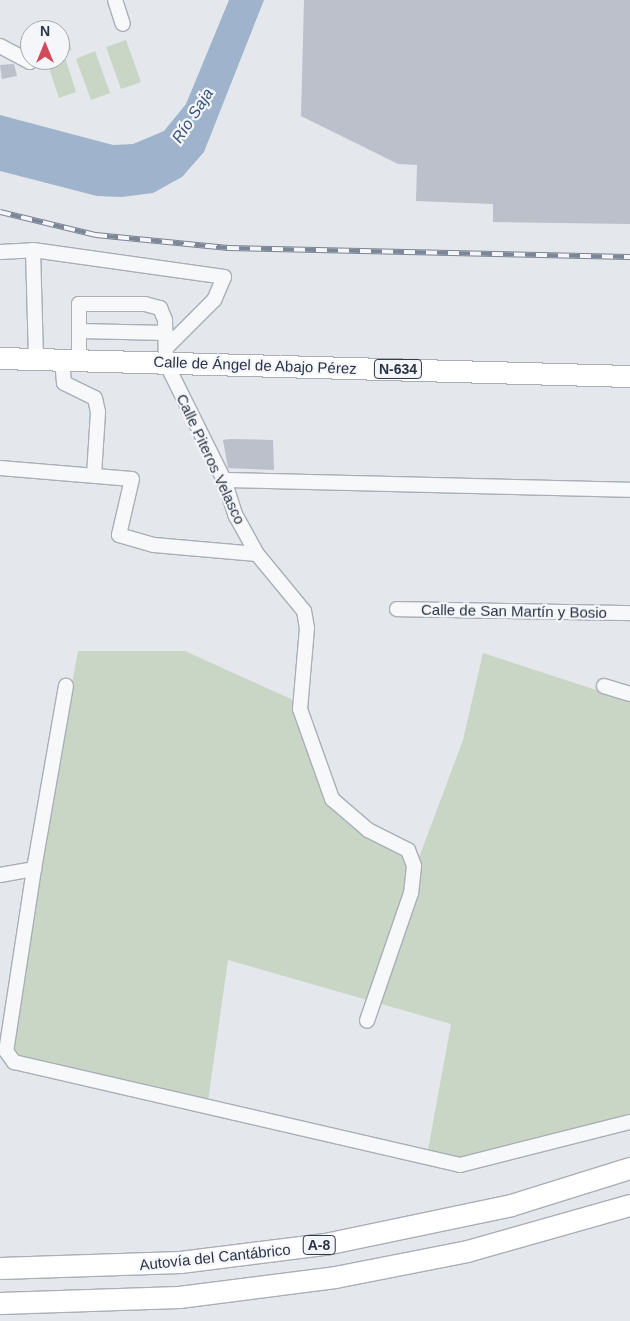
<!DOCTYPE html>
<meta charset="utf-8">
<style>
body{margin:0}
#map{position:relative;width:630px;height:1321px;overflow:hidden;background:#e4e7ec;font-family:Arial,sans-serif}
div>[style]{position:absolute}
.green>*{inset:0;background:#c9d6c5}
.water>*{inset:0;background:#9fb4cc}
.building>*{inset:0;background:#bbc0ca}
.roads{filter:drop-shadow(1px 0 #a9aeb7) drop-shadow(-1px 0 #a9aeb7) drop-shadow(0 1px #a9aeb7) drop-shadow(0 -1px #a9aeb7)}
.minor>*{height:14px;margin:-7px;padding:0 7px;transform-origin:7px;border-radius:7px;background:#f7f8fa}
.highway>*{height:21px;margin:-10.5px;padding:0 10.5px;transform-origin:10.5px;border-radius:10.5px;background:#fff}
.rail>*{height:5.5px;margin-top:-2.75px;transform-origin:0;background:repeating-linear-gradient(90deg,#f4f6f9 0 11px,#7d8696 0 22px);box-sizing:border-box;border-block:1px solid #7d8696}
span{translate:-50% -50%;white-space:nowrap;text-align:center;line-height:1.15;-webkit-text-stroke:4.5px #f4f6f9;paint-order:stroke}
.shield-label span{padding:1px 4px;background:#f4f6f9;border:1px solid;border-radius:4px;-webkit-text-stroke-width:0}
.shield-label{font-size:14px;color:#2b3445;font-weight:700}
.street-label{font-size:15px;color:#2b3445}
.water-label{font-size:16px;color:#34527a;font-style:italic}
.north{position:absolute;left:20px;top:20px;width:50px;height:50px;box-sizing:border-box;background:#f4f6f9;border:1px solid #a4a8b1;border-radius:50%;rotate:0deg;font-size:14px;font-weight:700;line-height:20px;text-align:center;color:#2b3445}
.north::after{content:'';display:block;margin:auto;width:18px;height:22px;background:#d1495b;clip-path:polygon(50% 0,100% 100%,50% 72%,0 100%)}
</style>
<div id="map">
<div class="green">
<i style="clip-path:polygon(66px 33px,72px 50px,60px 54px,60px 35px)"></i>
<i style="clip-path:polygon(126px 40px,141px 82px,121px 89px,106px 47px)"></i>
<i style="clip-path:polygon(95px 51px,110px 93px,91px 100px,76px 59px)"></i>
<i style="clip-path:polygon(65px 57px,76px 92px,59px 98px,47px 62px)"></i>
<i style="clip-path:polygon(78px 651px,185px 651px,291px 699px,330px 807px,369px 838px,401px 854px,420px 855px,463px 740px,483px 653px,630px 701px,630px 1117px,461px 1161px,428px 1150px,451px 1024px,228px 960px,208px 1101px,14px 1062px,6px 1051px)"></i>
</div>
<div class="water">
<i style="clip-path:polygon(229px 0,264px 0,204px 152px,182px 177px,153px 193px,122px 197px,97px 196px,0 171px,0 115px,113px 145px,133px 144px,164px 131px,186px 104px)"></i>
</div>
<div class="building">
<i style="clip-path:polygon(304px 0,630px 0,630px 224px,493px 222px,493px 204px,416px 201px,417px 165px,398px 164px,301px 116px)"></i>
<i style="clip-path:polygon(14px 64px,17px 76px,2px 79px,0 65px)"></i>
<i style="clip-path:polygon(230px 439px,273px 440px,274px 470px,228px 468px,223px 440px)"></i>
</div>
<div class="roads">
<div class="minor">
<i style="left:115px;top:0;width:25px;rotate:72deg"></i>
<i style="left:0;top:46px;width:34px;rotate:28deg"></i>
<i style="left:33px;top:250px;width:193px;rotate:8deg"></i>
<i style="left:224px;top:277px;width:25px;rotate:113deg"></i>
<i style="left:214px;top:300px;width:68px;rotate:135deg"></i>
<i style="left:0;top:252px;width:33px;rotate:-3deg"></i>
<i style="left:33px;top:250px;width:110px;rotate:88.4deg"></i>
<i style="left:79px;top:331px;width:87px;rotate:1.3deg"></i>
<i style="left:62px;top:360px;width:23px;rotate:85deg"></i>
<i style="left:64px;top:383px;width:34px;rotate:26deg"></i>
<i style="left:95px;top:398px;width:14px;rotate:78deg"></i>
<i style="left:98px;top:412px;width:63px;rotate:93.6deg"></i>
<i style="left:79px;top:361px;width:57px;rotate:-90deg"></i>
<i style="left:79px;top:304px;width:66px"></i>
<i style="left:145px;top:304px;width:16px;rotate:15deg"></i>
<i style="left:160px;top:308px;width:13px;rotate:67deg"></i>
<i style="left:165px;top:320px;width:43px;rotate:88.7deg"></i>
<i style="left:166px;top:363px;width:131px;rotate:63.6deg"></i>
<i style="left:224px;top:480px;width:38px;rotate:72deg"></i>
<i style="left:236px;top:516px;width:43px;rotate:61.1deg"></i>
<i style="left:257px;top:554px;width:74px;rotate:50.5deg"></i>
<i style="left:304px;top:611px;width:17px;rotate:80deg"></i>
<i style="left:307px;top:628px;width:81px;rotate:94.9deg"></i>
<i style="left:300px;top:709px;width:96px;rotate:70.4deg"></i>
<i style="left:332px;top:799px;width:48px;rotate:40.7deg"></i>
<i style="left:368px;top:830px;width:45px;rotate:26.6deg"></i>
<i style="left:408px;top:850px;width:17px;rotate:69deg"></i>
<i style="left:414px;top:866px;width:27px;rotate:96deg"></i>
<i style="left:411px;top:893px;width:135px;rotate:109deg"></i>
<i style="left:0;top:468px;width:132px;rotate:4.8deg"></i>
<i style="left:132px;top:479px;width:57px;rotate:103.1deg"></i>
<i style="left:119px;top:535px;width:36px;rotate:16deg"></i>
<i style="left:154px;top:545px;width:103px;rotate:5deg"></i>
<i style="left:224px;top:480px;width:406px;rotate:1.4deg"></i>
<i style="left:397px;top:609px;width:233px;rotate:1deg"></i>
<i style="left:604px;top:686px;width:27px;rotate:17deg"></i>
<i style="left:34px;top:869px;width:186px;rotate:-80.1deg"></i>
<i style="left:0;top:875px;width:35px;rotate:-10deg"></i>
<i style="left:34px;top:869px;width:184px;rotate:98.7deg"></i>
<i style="left:6px;top:1051px;width:14px;rotate:54deg"></i>
<i style="left:14px;top:1062px;width:458px;rotate:13deg"></i>
<i style="left:460px;top:1165px;width:175px;rotate:-14.2deg"></i>
</div>
<div class="highway">
<i style="left:0;top:358px;width:630px;rotate:1.64deg"></i>
<i style="left:0;top:1268px;width:180px;rotate:-1.9deg"></i>
<i style="left:180px;top:1262px;width:146px;rotate:-7.1deg"></i>
<i style="left:325px;top:1244px;width:190px;rotate:-11.8deg"></i>
<i style="left:511px;top:1205px;width:125px;rotate:-17.3deg"></i>
<i style="left:0;top:1303px;width:179px;rotate:-1.9deg"></i>
<i style="left:179px;top:1297px;width:157px;rotate:-7.3deg"></i>
<i style="left:335px;top:1277px;width:135px;rotate:-11.1deg"></i>
<i style="left:467px;top:1251px;width:169px;rotate:-15.8deg"></i>
</div>
</div>
<div class="rail">
<i style="left:0;top:212px;width:99px;rotate:13.5deg"></i>
<i style="left:96px;top:235px;width:133px;rotate:5.6deg"></i>
<i style="left:228px;top:248px;width:402px;rotate:1.3deg"></i>
</div>
<div class="shield-label">
<span style="left:398px;top:369px">N-634</span>
<span style="left:319px;top:1245px">A-8</span>
</div>
<div class="street-label">
<span style="left:255px;top:365px;rotate:2deg">Calle de Ángel de Abajo Pérez</span>
<span style="left:211px;top:459px;rotate:65deg">Calle Piteros Velasco</span>
<span style="left:514px;top:611px;rotate:1deg">Calle de San Martín y Bosio</span>
<span style="left:215px;top:1257px;rotate:-6deg">Autovía del Cantábrico</span>
</div>
<div class="water-label">
<span style="left:193px;top:116px;rotate:-57deg">Río Saja</span>
</div>
<div class="north">N</div>
</div>
